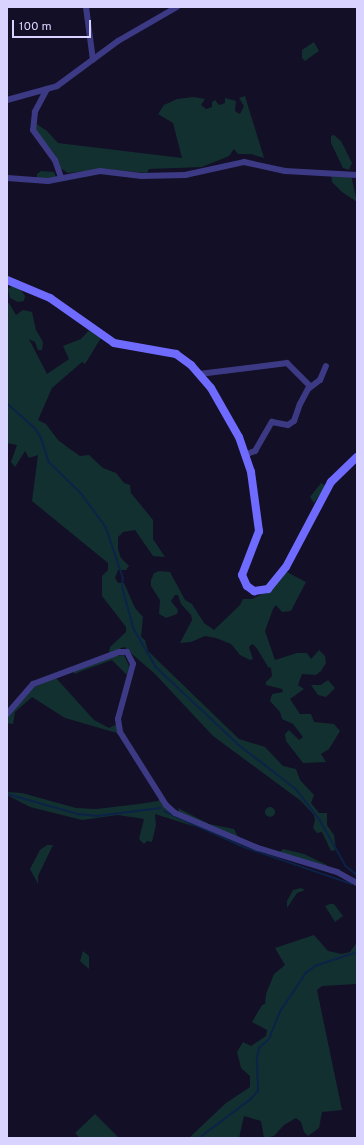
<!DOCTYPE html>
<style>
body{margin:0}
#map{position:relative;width:364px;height:1145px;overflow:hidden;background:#130f26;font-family:Overpass,sans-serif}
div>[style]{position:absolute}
.green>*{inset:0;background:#12302f}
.round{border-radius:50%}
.stream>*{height:1.5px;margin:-0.75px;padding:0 0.75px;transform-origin:0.75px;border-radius:0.75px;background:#0c2248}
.street>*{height:6px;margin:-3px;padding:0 3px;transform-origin:3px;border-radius:3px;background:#3d3a85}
.secondary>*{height:8px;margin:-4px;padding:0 4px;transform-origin:4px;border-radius:4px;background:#6f6bff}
span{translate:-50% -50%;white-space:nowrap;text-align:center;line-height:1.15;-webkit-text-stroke:3px #130f26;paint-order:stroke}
.frame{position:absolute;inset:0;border:8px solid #d9d4ff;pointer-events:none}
.scale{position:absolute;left:12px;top:20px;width:79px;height:18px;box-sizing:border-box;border:2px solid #d9d4ff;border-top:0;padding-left:5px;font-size:12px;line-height:14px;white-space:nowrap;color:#d9d4ff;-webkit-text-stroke:3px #130f26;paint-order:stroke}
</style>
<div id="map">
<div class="green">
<i style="clip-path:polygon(314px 42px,319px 51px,305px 61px,302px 58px,302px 50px)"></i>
<i style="clip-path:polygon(245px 96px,264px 158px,251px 154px,238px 154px,234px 149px,229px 156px,202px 167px,149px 169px,147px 173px,105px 169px,68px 173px,60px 168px,35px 131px,35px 123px,47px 131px,58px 143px,182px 158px,173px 123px,158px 114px,164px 105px,177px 99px,194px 97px,205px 99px,201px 105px,206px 109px,212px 107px,212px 102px,215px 100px,219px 105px,225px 103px,225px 98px,236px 101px,235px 111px,240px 114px,244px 106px,239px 98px)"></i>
<i style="clip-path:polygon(334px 135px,341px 141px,352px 163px,349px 170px,343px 168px,331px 143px,331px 136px)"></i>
<i style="clip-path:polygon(41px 171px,54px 172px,56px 177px,37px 180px,37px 174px)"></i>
<i style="clip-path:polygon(331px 175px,351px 175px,357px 202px,342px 192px,332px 182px)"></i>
<i style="clip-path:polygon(13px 285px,21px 290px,25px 296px,24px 301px,18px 302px,10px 298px,8px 289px)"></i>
<i style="clip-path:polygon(9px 303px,16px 315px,23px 310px,32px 312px,36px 330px,43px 342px,42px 350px,38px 350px,35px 342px,29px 339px,47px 374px,69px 359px,63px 346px,81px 339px,89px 330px,101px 338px,85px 364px,82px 362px,52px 388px,38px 420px,46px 424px,58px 440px,70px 449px,80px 456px,89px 455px,103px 468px,116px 473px,124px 483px,130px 485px,131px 493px,153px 520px,153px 539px,165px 557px,153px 556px,135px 530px,123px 532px,118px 537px,118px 549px,121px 558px,129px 566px,126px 570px,118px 570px,115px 578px,118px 583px,124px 583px,135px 608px,143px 617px,141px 637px,145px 640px,148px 651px,239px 739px,265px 747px,283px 766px,296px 769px,300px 780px,314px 795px,311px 803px,319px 813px,327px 813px,327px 825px,334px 835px,336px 850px,331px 851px,322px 832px,317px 833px,313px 828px,315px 820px,314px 815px,301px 801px,213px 736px,155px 674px,124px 647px,109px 653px,110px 647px,126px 632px,126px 627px,102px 596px,102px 576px,108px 570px,108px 563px,32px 501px,38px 455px,29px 458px,25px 451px,15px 467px,11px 462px,17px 445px,7px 443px,7px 304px)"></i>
<i style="clip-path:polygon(321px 483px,326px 486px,314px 503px,310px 497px)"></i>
<i style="clip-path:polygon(159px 571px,170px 572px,185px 600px,192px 604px,204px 623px,214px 630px,240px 605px,243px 599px,252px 599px,269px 591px,285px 571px,306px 582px,291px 611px,282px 612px,276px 605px,273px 609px,265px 631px,275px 660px,297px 653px,307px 653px,311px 659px,319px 650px,325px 656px,326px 663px,321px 671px,316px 675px,302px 674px,298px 685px,304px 689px,290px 699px,300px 714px,311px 714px,314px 722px,334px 724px,340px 731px,329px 749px,321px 754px,326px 762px,303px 763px,286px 741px,285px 734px,289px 730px,299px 740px,303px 737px,293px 724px,282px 719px,280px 712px,270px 701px,272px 694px,283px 692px,282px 689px,266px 685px,266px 682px,272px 676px,271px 668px,268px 667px,256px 647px,252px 644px,249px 647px,253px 659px,250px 660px,240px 655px,231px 644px,216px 638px,205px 636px,191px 642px,180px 643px,192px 620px,191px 615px,181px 604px,178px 595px,175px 595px,171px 601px,178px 610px,177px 614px,166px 618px,159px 614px,160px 600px,151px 586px,151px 580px,154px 573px)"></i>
<i style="clip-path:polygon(124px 655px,129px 666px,127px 675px,112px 660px,79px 672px,75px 674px,73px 672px,114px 656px)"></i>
<i style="clip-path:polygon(56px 678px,94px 720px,109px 728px,117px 724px,117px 733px,65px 718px,32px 697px,15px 712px,13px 724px,7px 723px,7px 718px,35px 686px)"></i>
<i style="clip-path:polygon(328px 680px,335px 688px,326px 697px,318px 695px,311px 685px,321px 685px)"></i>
<i style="clip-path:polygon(7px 792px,22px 793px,76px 808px,96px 809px,139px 804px,158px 801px,161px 798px,177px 817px,196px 827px,155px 814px,156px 825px,152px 842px,147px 841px,144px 844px,139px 839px,144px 819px,118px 815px,82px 820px,30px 807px,7px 795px)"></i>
<i class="round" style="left:265px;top:807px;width:10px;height:10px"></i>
<i style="clip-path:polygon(178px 808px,209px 824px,234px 829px,239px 839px,179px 812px)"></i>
<i style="clip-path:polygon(47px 845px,53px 845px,38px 876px,38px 884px,30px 869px,40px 850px)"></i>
<i style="clip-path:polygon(283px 849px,304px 854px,327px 865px,326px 867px,279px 853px)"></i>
<i style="clip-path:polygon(301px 888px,305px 890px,297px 893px,287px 908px,287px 901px,293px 890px)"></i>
<i style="clip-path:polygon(330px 904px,334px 904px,343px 916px,335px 922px,325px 906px)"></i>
<i style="clip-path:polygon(314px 935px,328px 951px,342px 954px,350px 952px,357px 942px,357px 984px,322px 986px,317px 990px,342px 1110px,322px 1112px,319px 1128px,308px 1136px,304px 1132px,301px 1122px,296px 1118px,284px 1125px,274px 1136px,264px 1138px,261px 1121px,244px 1116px,239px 1138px,189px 1138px,226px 1103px,250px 1087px,250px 1076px,241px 1068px,237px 1052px,243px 1042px,251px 1046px,266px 1036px,267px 1030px,252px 1022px,262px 1005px,265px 1004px,266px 994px,274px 974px,285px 965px,275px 948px)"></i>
<i style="clip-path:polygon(83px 951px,89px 956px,89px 969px,80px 961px)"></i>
<i style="clip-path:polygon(95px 1114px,119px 1138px,80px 1138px,75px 1133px)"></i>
</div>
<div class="stream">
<i style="left:7px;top:403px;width:36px;rotate:42deg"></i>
<i style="left:34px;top:427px;width:12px;rotate:55deg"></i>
<i style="left:41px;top:437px;width:26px;rotate:72deg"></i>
<i style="left:49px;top:462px;width:45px;rotate:44.1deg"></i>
<i style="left:81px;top:493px;width:42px;rotate:53.7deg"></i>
<i style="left:106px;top:527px;width:53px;rotate:71.2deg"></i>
<i style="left:123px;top:577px;width:12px;rotate:90deg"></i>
<i style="left:123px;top:589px;width:41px;rotate:74.6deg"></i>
<i style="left:134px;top:629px;width:44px;rotate:59.9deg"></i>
<i style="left:156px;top:667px;width:114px;rotate:43.2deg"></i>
<i style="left:239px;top:745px;width:72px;rotate:37.7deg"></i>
<i style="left:296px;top:789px;width:39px;rotate:52deg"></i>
<i style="left:320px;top:820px;width:53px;rotate:60.5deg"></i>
<i style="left:346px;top:866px;width:14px;rotate:39deg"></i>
<i style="left:7px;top:794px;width:74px;rotate:15.7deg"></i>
<i style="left:78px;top:814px;width:19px;rotate:6deg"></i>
<i style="left:97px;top:816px;width:64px;rotate:-7.1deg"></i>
<i style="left:164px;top:811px;width:88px;rotate:24.2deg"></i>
<i style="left:244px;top:847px;width:114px;rotate:18.9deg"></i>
<i style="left:199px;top:1138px;width:65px;rotate:-36.9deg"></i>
<i style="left:251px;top:1099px;width:11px;rotate:-49deg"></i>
<i style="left:258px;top:1091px;width:33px;rotate:-92deg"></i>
<i style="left:257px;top:1058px;width:10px;rotate:-79deg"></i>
<i style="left:259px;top:1048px;width:13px;rotate:-42deg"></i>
<i style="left:269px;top:1039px;width:31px;rotate:-68deg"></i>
<i style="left:281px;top:1010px;width:45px;rotate:-56deg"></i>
<i style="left:306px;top:973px;width:11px;rotate:-38deg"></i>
<i style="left:315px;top:966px;width:44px;rotate:-18.4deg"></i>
</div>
<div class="street">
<i style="left:86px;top:7px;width:53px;rotate:82.5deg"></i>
<i style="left:47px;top:89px;width:26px;rotate:118deg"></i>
<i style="left:35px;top:112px;width:18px;rotate:96deg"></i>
<i style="left:33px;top:130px;width:37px;rotate:54deg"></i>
<i style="left:55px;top:160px;width:18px;rotate:71deg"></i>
<i style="left:7px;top:100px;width:52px;rotate:-15.6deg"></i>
<i style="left:57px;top:86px;width:76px;rotate:-36.4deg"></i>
<i style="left:118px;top:41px;width:68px;rotate:-30deg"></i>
<i style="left:7px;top:178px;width:41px;rotate:4.2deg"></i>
<i style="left:48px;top:181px;width:53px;rotate:-10.9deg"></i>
<i style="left:100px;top:171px;width:42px;rotate:6.8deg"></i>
<i style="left:142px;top:176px;width:43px;rotate:-1.3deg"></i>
<i style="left:185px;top:175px;width:60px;rotate:-12.4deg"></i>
<i style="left:244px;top:162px;width:42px;rotate:12.4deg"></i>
<i style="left:285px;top:171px;width:72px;rotate:3.2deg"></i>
<i style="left:199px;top:374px;width:89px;rotate:-7.1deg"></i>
<i style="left:287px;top:363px;width:33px;rotate:45deg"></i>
<i style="left:247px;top:454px;width:9px;rotate:-21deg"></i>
<i style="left:255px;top:451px;width:34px;rotate:-60deg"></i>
<i style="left:272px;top:422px;width:16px;rotate:11deg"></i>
<i style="left:288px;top:425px;width:7px;rotate:-34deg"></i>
<i style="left:294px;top:421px;width:18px;rotate:-71deg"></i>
<i style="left:300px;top:404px;width:17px;rotate:-62deg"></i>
<i style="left:308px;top:389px;width:15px;rotate:-37deg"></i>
<i style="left:320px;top:380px;width:15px;rotate:-67deg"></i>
<i style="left:7px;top:714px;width:40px;rotate:-49deg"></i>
<i style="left:33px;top:684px;width:92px;rotate:-20.4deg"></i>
<i style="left:119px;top:652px;width:8px"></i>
<i style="left:127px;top:652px;width:13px;rotate:63deg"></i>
<i style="left:133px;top:664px;width:57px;rotate:105.3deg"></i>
<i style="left:118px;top:719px;width:13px;rotate:81deg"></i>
<i style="left:120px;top:732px;width:86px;rotate:57.8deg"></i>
<i style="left:166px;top:805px;width:12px;rotate:42deg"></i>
<i style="left:175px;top:813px;width:90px;rotate:22.9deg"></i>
<i style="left:258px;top:848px;width:83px;rotate:16.9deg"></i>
<i style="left:337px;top:872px;width:23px;rotate:29deg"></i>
</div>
<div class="secondary">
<i style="left:7px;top:280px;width:47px;rotate:22.7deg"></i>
<i style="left:50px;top:298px;width:78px;rotate:35.1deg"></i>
<i style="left:114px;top:343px;width:63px;rotate:10.1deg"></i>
<i style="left:176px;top:354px;width:19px;rotate:36deg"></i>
<i style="left:191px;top:365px;width:30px;rotate:49deg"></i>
<i style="left:211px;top:388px;width:56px;rotate:60.3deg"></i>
<i style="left:239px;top:437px;width:37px;rotate:71deg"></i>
<i style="left:251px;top:472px;width:60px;rotate:82.3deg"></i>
<i style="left:259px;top:531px;width:47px;rotate:111.1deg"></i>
<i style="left:242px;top:575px;width:12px;rotate:66deg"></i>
<i style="left:247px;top:586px;width:9px;rotate:36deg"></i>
<i style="left:254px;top:591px;width:14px;rotate:-8deg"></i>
<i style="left:268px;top:589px;width:28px;rotate:-51deg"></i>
<i style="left:286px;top:567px;width:96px;rotate:-62.1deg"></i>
<i style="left:331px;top:482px;width:36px;rotate:-44deg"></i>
</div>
<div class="frame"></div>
<div class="scale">100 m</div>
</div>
